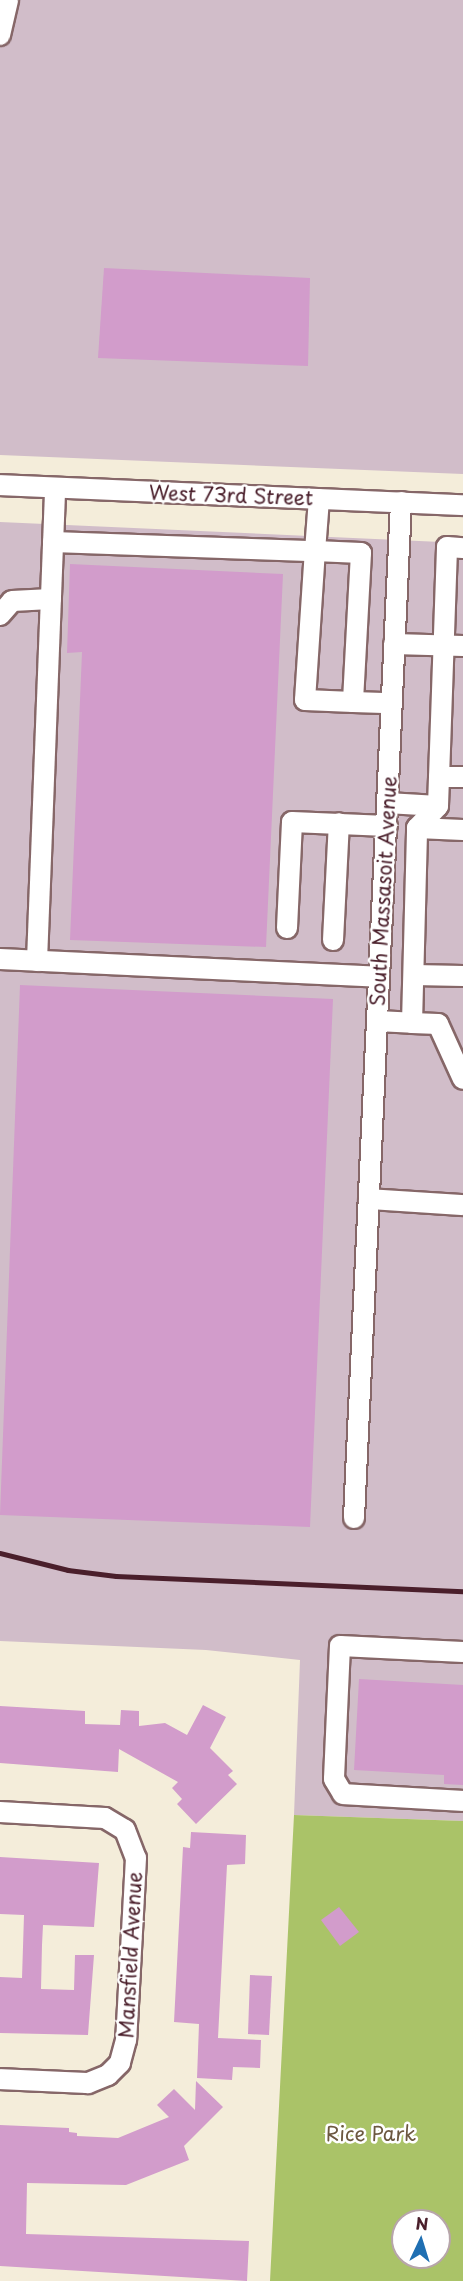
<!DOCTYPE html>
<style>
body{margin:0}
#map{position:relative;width:463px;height:2281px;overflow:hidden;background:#f4edda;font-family:"Playpen Sans",sans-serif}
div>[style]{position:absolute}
.industrial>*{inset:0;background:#d1bdc9}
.green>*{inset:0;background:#aac368}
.building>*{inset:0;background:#d29ccb}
.roads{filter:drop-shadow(2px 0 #866768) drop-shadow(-2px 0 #866768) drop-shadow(0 2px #866768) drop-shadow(0 -2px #866768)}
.minor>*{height:20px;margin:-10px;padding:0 10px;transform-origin:10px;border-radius:10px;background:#fff}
.rail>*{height:4.5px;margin:-2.25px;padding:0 2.25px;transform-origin:2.25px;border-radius:2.25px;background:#4a1f2b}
span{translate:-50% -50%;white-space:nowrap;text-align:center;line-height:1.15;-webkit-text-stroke:5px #fff;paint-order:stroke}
.street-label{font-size:20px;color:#4a1f2b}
.park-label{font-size:20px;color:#6c5840}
.north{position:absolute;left:391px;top:2209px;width:60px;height:60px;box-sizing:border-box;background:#fff;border:2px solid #b7a5aa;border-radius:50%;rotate:4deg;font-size:16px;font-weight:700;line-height:24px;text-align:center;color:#4a1f2b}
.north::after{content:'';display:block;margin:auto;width:21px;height:27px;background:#1f6fb2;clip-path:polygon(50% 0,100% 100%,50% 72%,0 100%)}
</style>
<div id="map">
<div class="industrial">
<i style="clip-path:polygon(0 0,463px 0,463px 474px,0 455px)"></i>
<i style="clip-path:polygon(0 522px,463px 543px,463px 1821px,294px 1815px,300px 1660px,206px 1650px,0 1641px)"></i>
</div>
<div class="green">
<i style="clip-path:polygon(evenodd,294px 1815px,463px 1821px,463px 2281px,270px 2281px,294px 1815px,403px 2221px,439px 2221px,439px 2257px,403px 2257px,403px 2221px)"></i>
</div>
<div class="building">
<i style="clip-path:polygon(104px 268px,310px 278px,308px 366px,98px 358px)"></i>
<i style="clip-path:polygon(70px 564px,283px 574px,266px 947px,70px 940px,82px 652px,67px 653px)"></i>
<i style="clip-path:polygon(20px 985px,333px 999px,310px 1527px,0 1515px)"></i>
<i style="clip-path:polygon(359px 1679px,463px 1685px,463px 1785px,444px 1784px,444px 1775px,354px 1770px)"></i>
<i style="clip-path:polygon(203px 1705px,226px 1717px,210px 1748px,233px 1771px,228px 1775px,237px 1784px,196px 1824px,177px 1804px,182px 1799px,172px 1788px,178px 1782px,119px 1749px,118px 1772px,0 1763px,0 1706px,85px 1711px,85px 1724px,120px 1725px,121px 1710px,139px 1711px,139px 1726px,165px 1723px,187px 1735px)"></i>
<i style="clip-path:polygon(191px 1832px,246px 1835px,245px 1864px,227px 1865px,218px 2038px,261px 2040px,260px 2068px,233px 2067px,232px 2080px,197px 2078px,199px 2024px,174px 2022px,183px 1847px,190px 1848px)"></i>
<i style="clip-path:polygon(0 1857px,99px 1863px,94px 1927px,43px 1925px,42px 1945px,41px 1989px,74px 1990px,75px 1955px,94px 1955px,88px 2035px,0 2033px,0 1977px,22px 1978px,24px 1915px,0 1914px)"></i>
<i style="clip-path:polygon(339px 1907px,359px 1932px,340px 1946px,321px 1920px)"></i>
<i style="clip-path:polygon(250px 1975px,272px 1976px,269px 2035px,248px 2034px)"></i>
<i style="clip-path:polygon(196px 2081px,223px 2107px,184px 2146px,189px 2160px,126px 2185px,27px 2183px,26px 2234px,249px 2241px,247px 2281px,0 2266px,0 2125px,69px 2128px,69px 2132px,77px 2133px,77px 2136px,118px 2138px,169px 2117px,157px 2105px,174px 2089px,195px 2110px)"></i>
</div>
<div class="roads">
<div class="minor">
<i style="left:0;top:35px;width:36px;rotate:-77deg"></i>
<i style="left:0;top:485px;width:463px;rotate:2.5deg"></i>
<i style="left:53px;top:542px;width:262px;rotate:2deg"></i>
<i style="left:315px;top:551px;width:46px;rotate:2.5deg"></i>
<i style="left:361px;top:553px;width:149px;rotate:93.1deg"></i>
<i style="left:353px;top:702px;width:48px;rotate:-177.6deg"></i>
<i style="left:305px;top:700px;width:149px;rotate:-86.2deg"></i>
<i style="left:315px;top:551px;width:52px;rotate:-85.6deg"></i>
<i style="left:0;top:615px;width:18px;rotate:-49deg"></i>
<i style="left:12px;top:601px;width:39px;rotate:-3deg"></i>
<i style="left:394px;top:644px;width:69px;rotate:1.7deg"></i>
<i style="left:353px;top:702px;width:38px;rotate:2deg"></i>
<i style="left:439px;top:777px;width:24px"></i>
<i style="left:387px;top:803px;width:51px;rotate:3.4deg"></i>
<i style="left:417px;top:828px;width:46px;rotate:2.5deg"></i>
<i style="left:287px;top:928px;width:106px;rotate:-87.3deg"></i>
<i style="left:292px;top:822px;width:95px;rotate:2.4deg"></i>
<i style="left:333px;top:940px;width:117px;rotate:-87.1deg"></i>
<i style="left:0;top:959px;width:379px;rotate:2.7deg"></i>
<i style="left:37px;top:961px;width:473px;rotate:-87.8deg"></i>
<i style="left:414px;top:975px;width:49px;rotate:1.2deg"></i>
<i style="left:377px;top:1021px;width:35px;rotate:3deg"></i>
<i style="left:412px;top:1023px;width:195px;rotate:-88.5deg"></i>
<i style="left:417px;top:828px;width:30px;rotate:-46deg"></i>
<i style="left:438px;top:806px;width:259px;rotate:-88deg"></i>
<i style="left:447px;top:547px;width:16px;rotate:4deg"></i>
<i style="left:412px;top:1023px;width:26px;rotate:2deg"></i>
<i style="left:438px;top:1024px;width:60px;rotate:65.6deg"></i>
<i style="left:369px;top:1199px;width:94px;rotate:3.7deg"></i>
<i style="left:354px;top:1518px;width:1017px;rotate:-87.35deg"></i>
<i style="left:463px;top:1652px;width:123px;rotate:-177.2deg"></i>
<i style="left:340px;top:1646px;width:133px;rotate:92.6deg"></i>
<i style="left:334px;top:1779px;width:17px;rotate:59deg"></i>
<i style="left:343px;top:1794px;width:120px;rotate:3.3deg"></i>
<i style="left:0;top:1812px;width:105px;rotate:3.3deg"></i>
<i style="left:105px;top:1818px;width:23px;rotate:31deg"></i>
<i style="left:125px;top:1830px;width:30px;rotate:69deg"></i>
<i style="left:136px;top:1858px;width:182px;rotate:93.1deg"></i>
<i style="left:126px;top:2040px;width:24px;rotate:105deg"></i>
<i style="left:120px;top:2063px;width:17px;rotate:135deg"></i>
<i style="left:108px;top:2075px;width:22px;rotate:158deg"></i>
<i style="left:88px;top:2083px;width:88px;rotate:-177.4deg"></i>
</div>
</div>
<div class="rail">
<i style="left:0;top:1553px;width:70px;rotate:14deg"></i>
<i style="left:68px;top:1570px;width:48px;rotate:7.1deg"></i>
<i style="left:116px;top:1576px;width:347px;rotate:2.5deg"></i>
</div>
<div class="street-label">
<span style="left:231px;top:495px;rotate:2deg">West 73rd Street</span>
<span style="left:383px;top:891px;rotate:-87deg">South Massasoit Avenue</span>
<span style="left:130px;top:1955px;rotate:-87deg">Mansfield Avenue</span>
</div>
<div class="park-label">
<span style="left:371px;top:2133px">Rice Park</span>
</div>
<div class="north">N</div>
</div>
